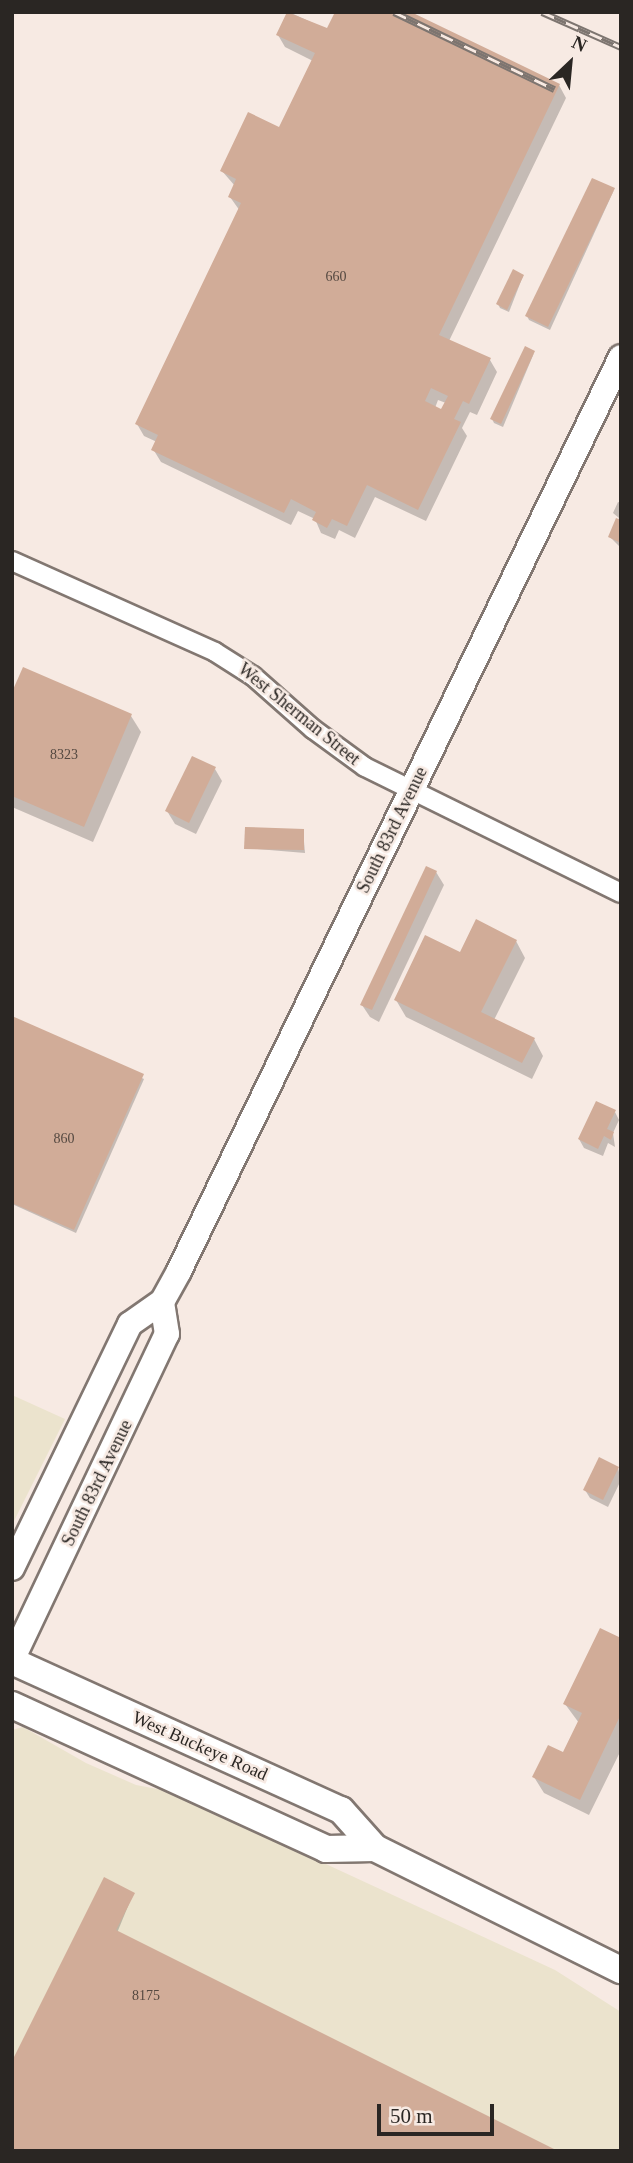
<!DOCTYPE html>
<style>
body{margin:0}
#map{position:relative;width:633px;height:2163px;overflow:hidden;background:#f7eae3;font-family:"Times New Roman",serif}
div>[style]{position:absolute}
.commercial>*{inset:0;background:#ebe3cd}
.shadow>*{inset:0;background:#0003}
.building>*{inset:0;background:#d1ac98}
.roads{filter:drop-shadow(2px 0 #827771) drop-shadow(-2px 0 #827771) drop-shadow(0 2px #827771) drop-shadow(0 -2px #827771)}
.street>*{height:18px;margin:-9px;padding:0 9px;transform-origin:9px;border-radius:9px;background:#fff}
.secondary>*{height:24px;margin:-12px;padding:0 12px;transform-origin:12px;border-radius:12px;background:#fff}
.primary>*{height:26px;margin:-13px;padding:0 13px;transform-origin:13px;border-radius:13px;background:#fff}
.rail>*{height:7px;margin-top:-3.5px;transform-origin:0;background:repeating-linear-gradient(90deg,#f7eae3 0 13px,#7d7570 0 26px);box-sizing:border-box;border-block:2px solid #7d7570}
span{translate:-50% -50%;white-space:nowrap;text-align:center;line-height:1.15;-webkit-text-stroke:5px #f7eae3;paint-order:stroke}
.number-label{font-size:14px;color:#544840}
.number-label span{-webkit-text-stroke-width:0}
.street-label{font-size:18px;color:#2a2623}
.frame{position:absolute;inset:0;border:14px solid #2a2623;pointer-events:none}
.north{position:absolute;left:535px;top:28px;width:70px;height:70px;-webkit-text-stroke:5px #f7eae3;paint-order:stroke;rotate:26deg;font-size:19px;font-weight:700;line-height:28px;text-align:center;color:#2a2623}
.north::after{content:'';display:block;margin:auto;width:24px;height:32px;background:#2a2623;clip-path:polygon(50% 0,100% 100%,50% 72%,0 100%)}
.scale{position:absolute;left:377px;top:2104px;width:117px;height:32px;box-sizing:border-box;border:4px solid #2a2623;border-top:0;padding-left:9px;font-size:21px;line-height:24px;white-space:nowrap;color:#2a2623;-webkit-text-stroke:5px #f7eae3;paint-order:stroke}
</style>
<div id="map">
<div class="commercial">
<i style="clip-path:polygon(12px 1395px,65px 1419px,12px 1525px)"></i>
<i style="clip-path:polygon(23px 1727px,86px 1763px,136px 1785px,168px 1791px,555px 1970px,621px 2012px,621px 2151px,12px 2151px,12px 1730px)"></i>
</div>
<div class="shadow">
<i style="clip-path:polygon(evenodd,289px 12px,328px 30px,559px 85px,566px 98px,449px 341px,490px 360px,497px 372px,477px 415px,470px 412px,462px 428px,467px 436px,426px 521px,375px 497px,355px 538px,339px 530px,335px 539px,321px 533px,315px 519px,298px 511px,291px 525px,161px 462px,153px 449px,157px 442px,144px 436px,137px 424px,240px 211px,230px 197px,235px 186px,222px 171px,280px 129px,313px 61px,285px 47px,278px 35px,289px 12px,438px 400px,446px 403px,442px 411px,435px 408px,438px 400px)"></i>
<i style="clip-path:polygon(614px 190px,550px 330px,529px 320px,527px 316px)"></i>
<i style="clip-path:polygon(523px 276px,509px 312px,500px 308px,498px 304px)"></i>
<i style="clip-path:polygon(534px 353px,503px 427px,494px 423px,492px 419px)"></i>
<i style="clip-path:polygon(618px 502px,621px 503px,621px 548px,610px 537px,619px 518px,613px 513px)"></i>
<i style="clip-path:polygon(12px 696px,131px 716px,141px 732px,93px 842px,12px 807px)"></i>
<i style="clip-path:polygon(215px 769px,222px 781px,196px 834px,175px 824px,167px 811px)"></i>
<i style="clip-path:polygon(303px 830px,305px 853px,246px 848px)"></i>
<i style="clip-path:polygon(436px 872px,444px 885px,379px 1022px,370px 1017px,362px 1005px)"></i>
<i style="clip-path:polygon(516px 941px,525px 958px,494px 1020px,534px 1039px,543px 1056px,532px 1079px,406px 1017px,396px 1000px,461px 955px)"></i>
<i style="clip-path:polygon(12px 1017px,144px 1079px,76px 1233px,12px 1204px)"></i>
<i style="clip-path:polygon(615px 1112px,619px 1120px,613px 1133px,615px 1147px,608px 1143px,603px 1156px,584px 1148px,579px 1139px)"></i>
<i style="clip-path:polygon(618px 1468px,621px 1480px,608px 1507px,590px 1498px,585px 1490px)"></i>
<i style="clip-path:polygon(621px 1640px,621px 1750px,589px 1815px,544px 1793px,534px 1777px,564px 1755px,579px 1723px,565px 1704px)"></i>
<i style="clip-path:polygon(133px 1894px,117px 1933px,12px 2065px)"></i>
</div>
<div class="building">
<i style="clip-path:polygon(evenodd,287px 12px,327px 28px,335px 12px,411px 12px,560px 84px,439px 335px,491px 358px,469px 404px,463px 401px,454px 419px,461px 422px,418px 510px,367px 485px,347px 526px,332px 519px,327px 528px,312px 520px,316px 512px,291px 499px,284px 513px,151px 450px,158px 435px,135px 424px,241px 203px,228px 197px,236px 179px,220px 171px,248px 112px,279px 127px,315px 53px,276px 35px,287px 12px,431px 388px,448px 396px,441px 409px,425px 401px,431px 388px)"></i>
<i style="clip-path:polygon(592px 178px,615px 188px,548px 327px,525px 316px)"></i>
<i style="clip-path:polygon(513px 269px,524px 275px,507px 310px,496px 304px)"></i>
<i style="clip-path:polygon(525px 346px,535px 351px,501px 424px,490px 419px)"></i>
<i style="clip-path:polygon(616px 518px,621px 520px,621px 543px,608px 537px)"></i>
<i style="clip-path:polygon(23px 667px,132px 714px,84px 827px,12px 796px,12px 692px)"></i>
<i style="clip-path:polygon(192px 756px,216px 767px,189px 823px,165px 811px)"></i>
<i style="clip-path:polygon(245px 827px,304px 829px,304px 850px,244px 849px)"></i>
<i style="clip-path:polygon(426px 866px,437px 871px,372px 1010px,360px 1005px)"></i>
<i style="clip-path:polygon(476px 919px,517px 940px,481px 1012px,535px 1038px,522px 1063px,394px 1000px,425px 935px,460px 952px)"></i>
<i style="clip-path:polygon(12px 1016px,144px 1074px,74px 1230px,12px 1203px)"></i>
<i style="clip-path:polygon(596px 1101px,616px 1110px,607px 1129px,614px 1132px,611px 1140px,604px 1136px,598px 1149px,578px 1139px)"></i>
<i style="clip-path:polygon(599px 1457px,619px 1467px,603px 1500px,583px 1490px)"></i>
<i style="clip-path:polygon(600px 1628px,621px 1638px,621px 1714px,580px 1800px,532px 1777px,548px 1745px,563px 1752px,582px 1713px,563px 1704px)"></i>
<i style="clip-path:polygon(104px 1877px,135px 1893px,116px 1930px,558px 2151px,12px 2151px,12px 2061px)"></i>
</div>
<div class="roads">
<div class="street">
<i style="left:12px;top:561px;width:222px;rotate:24.1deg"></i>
<i style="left:215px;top:652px;width:45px;rotate:32.3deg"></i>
<i style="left:253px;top:676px;width:80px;rotate:41.5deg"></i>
<i style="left:313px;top:729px;width:64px;rotate:36.2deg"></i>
<i style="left:365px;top:767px;width:285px;rotate:26.2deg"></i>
</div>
<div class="secondary">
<i style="left:12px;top:1568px;width:271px;rotate:-64.2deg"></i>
<i style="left:130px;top:1324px;width:39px;rotate:-35deg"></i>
<i style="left:162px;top:1302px;width:35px;rotate:-61deg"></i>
<i style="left:179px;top:1271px;width:1015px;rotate:-64.19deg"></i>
<i style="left:12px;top:1660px;width:361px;rotate:-64.6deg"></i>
<i style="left:167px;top:1334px;width:32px;rotate:-99deg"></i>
</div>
<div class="primary">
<i style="left:12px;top:1661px;width:361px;rotate:24.4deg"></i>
<i style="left:341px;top:1810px;width:51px;rotate:48.2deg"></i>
<i style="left:375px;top:1848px;width:275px;rotate:26.4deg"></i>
<i style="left:12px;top:1705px;width:345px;rotate:24.6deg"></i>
<i style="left:326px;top:1849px;width:49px;rotate:-1.2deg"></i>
</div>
</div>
<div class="rail">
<i style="left:394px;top:12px;width:178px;rotate:25.7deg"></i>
<i style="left:542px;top:12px;width:86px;rotate:23.9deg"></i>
</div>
<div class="number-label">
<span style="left:336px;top:277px">660</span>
<span style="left:64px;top:755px">8323</span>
<span style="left:64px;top:1139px">860</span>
<span style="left:146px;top:1996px">8175</span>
</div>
<div class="street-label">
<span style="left:299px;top:714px;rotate:39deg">West Sherman Street</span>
<span style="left:392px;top:830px;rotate:-64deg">South 83rd Avenue</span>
<span style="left:97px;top:1483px;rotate:-64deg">South 83rd Avenue</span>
<span style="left:200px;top:1746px;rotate:24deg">West Buckeye Road</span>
</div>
<div class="frame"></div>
<div class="north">N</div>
<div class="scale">50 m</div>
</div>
